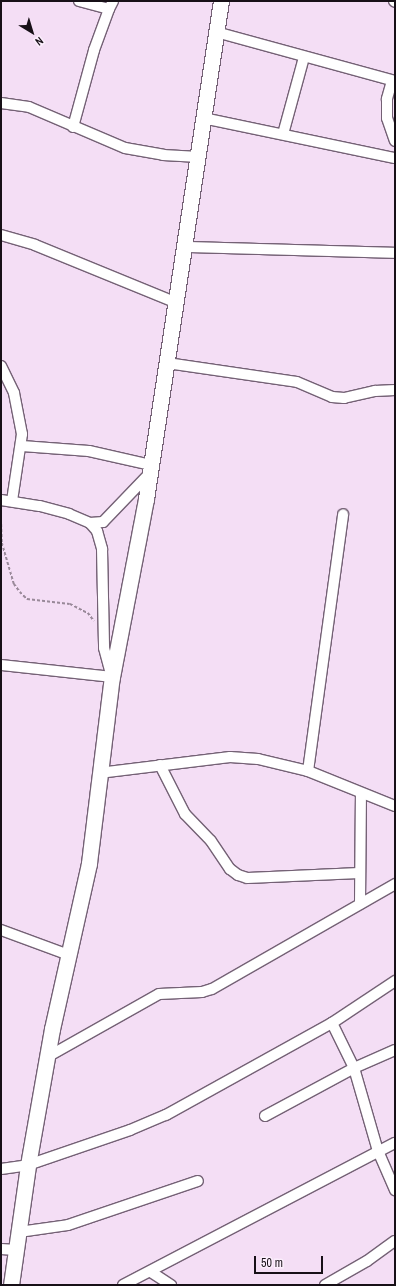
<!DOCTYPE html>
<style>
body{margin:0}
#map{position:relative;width:396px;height:1286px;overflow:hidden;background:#f4def5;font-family:"Archivo Narrow",sans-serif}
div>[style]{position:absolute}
.path>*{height:1.5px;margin-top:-0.75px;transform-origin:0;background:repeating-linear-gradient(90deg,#998999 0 3px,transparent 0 5px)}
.roads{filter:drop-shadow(1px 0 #746175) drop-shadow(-1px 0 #746175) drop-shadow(0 1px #746175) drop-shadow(0 -1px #746175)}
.street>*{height:10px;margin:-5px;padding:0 5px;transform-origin:5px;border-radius:5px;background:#fff}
.secondary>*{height:15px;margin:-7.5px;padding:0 7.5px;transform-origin:7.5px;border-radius:7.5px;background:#fff}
span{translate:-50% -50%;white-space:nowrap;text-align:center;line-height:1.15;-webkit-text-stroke:3px #fbeefc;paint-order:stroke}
.frame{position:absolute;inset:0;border:2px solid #171017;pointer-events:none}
.north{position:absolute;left:12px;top:12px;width:40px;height:40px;-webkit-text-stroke:3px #fbeefc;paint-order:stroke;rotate:142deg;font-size:11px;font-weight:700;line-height:16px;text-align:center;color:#171017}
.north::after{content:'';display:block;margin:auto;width:14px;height:18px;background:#171017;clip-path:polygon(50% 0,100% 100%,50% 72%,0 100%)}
.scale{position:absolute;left:254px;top:1256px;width:69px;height:18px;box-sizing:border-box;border:2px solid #171017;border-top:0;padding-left:5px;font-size:12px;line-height:14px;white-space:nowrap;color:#171017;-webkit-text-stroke:3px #fbeefc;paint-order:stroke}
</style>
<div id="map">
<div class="path">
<i style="left:1px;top:514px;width:29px;rotate:88deg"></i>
<i style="left:2px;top:543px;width:43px;rotate:73.7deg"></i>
<i style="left:14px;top:584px;width:10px;rotate:53deg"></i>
<i style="left:20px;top:592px;width:10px;rotate:45deg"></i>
<i style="left:27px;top:599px;width:43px;rotate:6.6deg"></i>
<i style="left:70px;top:604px;width:20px;rotate:27deg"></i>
<i style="left:88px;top:613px;width:10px;rotate:53deg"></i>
</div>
<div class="roads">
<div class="street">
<i style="left:79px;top:1px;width:31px;rotate:15deg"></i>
<i style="left:109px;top:9px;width:9px;rotate:-63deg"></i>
<i style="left:394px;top:1px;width:1px;rotate:45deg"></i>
<i style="left:216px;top:32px;width:186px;rotate:15.3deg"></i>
<i style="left:392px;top:81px;width:19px;rotate:106deg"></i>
<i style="left:387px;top:99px;width:19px;rotate:90deg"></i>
<i style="left:387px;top:118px;width:24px;rotate:71deg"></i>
<i style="left:1px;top:103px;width:28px;rotate:8deg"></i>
<i style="left:29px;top:107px;width:104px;rotate:23.1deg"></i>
<i style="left:125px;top:148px;width:39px;rotate:10deg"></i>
<i style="left:163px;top:155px;width:36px;rotate:3deg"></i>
<i style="left:203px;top:118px;width:196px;rotate:11.8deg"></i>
<i style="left:73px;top:127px;width:80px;rotate:-74.7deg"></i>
<i style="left:94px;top:50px;width:44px;rotate:-69.9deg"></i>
<i style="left:283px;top:134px;width:80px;rotate:-74.7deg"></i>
<i style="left:1px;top:235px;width:35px;rotate:16deg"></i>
<i style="left:35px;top:245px;width:153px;rotate:22.2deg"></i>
<i style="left:185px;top:247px;width:210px;rotate:1.6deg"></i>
<i style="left:167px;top:363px;width:131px;rotate:8.3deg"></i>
<i style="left:297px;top:382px;width:38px;rotate:23deg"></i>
<i style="left:332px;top:397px;width:12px;rotate:5deg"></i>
<i style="left:344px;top:398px;width:32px;rotate:-13deg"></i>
<i style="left:375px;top:391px;width:20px;rotate:-3deg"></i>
<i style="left:1px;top:366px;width:30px;rotate:64deg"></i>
<i style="left:14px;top:393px;width:42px;rotate:79deg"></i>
<i style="left:22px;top:434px;width:68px;rotate:98.5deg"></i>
<i style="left:22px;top:446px;width:67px;rotate:4.3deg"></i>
<i style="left:89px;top:451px;width:64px;rotate:12.7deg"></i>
<i style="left:1px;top:500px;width:39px;rotate:9deg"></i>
<i style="left:40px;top:506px;width:30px;rotate:15deg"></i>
<i style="left:69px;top:514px;width:23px;rotate:23deg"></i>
<i style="left:90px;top:523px;width:11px;rotate:49deg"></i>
<i style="left:97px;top:531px;width:19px;rotate:74deg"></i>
<i style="left:102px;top:549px;width:99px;rotate:88.8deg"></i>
<i style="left:104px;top:648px;width:30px;rotate:75deg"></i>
<i style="left:112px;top:677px;width:112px;rotate:-173.8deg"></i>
<i style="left:90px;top:523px;width:13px;rotate:-4deg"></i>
<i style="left:103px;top:522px;width:68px;rotate:-46.2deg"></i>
<i style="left:160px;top:765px;width:55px;rotate:63deg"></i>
<i style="left:185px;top:814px;width:37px;rotate:46deg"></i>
<i style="left:211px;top:841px;width:34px;rotate:56deg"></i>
<i style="left:230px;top:869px;width:10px;rotate:37deg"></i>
<i style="left:238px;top:875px;width:9px;rotate:18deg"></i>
<i style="left:247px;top:878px;width:113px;rotate:-2.5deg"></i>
<i style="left:308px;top:771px;width:259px;rotate:-82.2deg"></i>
<i style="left:99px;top:773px;width:132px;rotate:-7deg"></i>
<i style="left:230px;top:757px;width:28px;rotate:4deg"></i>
<i style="left:258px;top:759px;width:51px;rotate:13.5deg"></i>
<i style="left:308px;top:771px;width:94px;rotate:21.9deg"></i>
<i style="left:360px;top:904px;width:110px;rotate:-89.5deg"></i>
<i style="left:1px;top:930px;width:72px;rotate:20.2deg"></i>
<i style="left:332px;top:1023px;width:50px;rotate:63.9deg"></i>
<i style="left:354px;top:1068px;width:86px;rotate:73.9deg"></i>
<i style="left:378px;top:1151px;width:43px;rotate:66.4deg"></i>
<i style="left:49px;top:1056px;width:126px;rotate:-29.4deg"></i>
<i style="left:159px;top:994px;width:43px;rotate:-2.7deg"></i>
<i style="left:202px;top:992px;width:10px;rotate:-17deg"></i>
<i style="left:212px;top:989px;width:211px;rotate:-29.8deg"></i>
<i style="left:265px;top:1116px;width:101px;rotate:-28.3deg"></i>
<i style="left:354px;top:1068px;width:45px;rotate:-23.7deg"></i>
<i style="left:1px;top:1169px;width:27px;rotate:-8deg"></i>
<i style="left:28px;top:1165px;width:108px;rotate:-18.9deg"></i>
<i style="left:130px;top:1130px;width:39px;rotate:-23deg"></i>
<i style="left:166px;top:1115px;width:190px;rotate:-29deg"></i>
<i style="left:332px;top:1023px;width:76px;rotate:-33.7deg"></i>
<i style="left:19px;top:1232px;width:49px;rotate:-8.1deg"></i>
<i style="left:68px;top:1225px;width:137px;rotate:-18.7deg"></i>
<i style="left:1px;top:1249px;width:15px;rotate:4deg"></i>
<i style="left:151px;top:1272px;width:24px;rotate:33deg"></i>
<i style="left:123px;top:1285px;width:307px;rotate:-27.6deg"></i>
<i style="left:325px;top:1285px;width:48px;rotate:-29.7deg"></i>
<i style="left:367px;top:1261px;width:34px;rotate:-36deg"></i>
</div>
<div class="secondary">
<i style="left:11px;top:1285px;width:121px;rotate:-81.9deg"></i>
<i style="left:28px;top:1165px;width:138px;rotate:-80deg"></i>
<i style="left:52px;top:1029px;width:170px;rotate:-77.4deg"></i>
<i style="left:89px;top:863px;width:187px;rotate:-83deg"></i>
<i style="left:112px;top:677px;width:181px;rotate:-79.2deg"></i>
<i style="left:146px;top:499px;width:504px;rotate:-81.44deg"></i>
</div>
</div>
<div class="frame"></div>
<div class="north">N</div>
<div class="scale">50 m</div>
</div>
